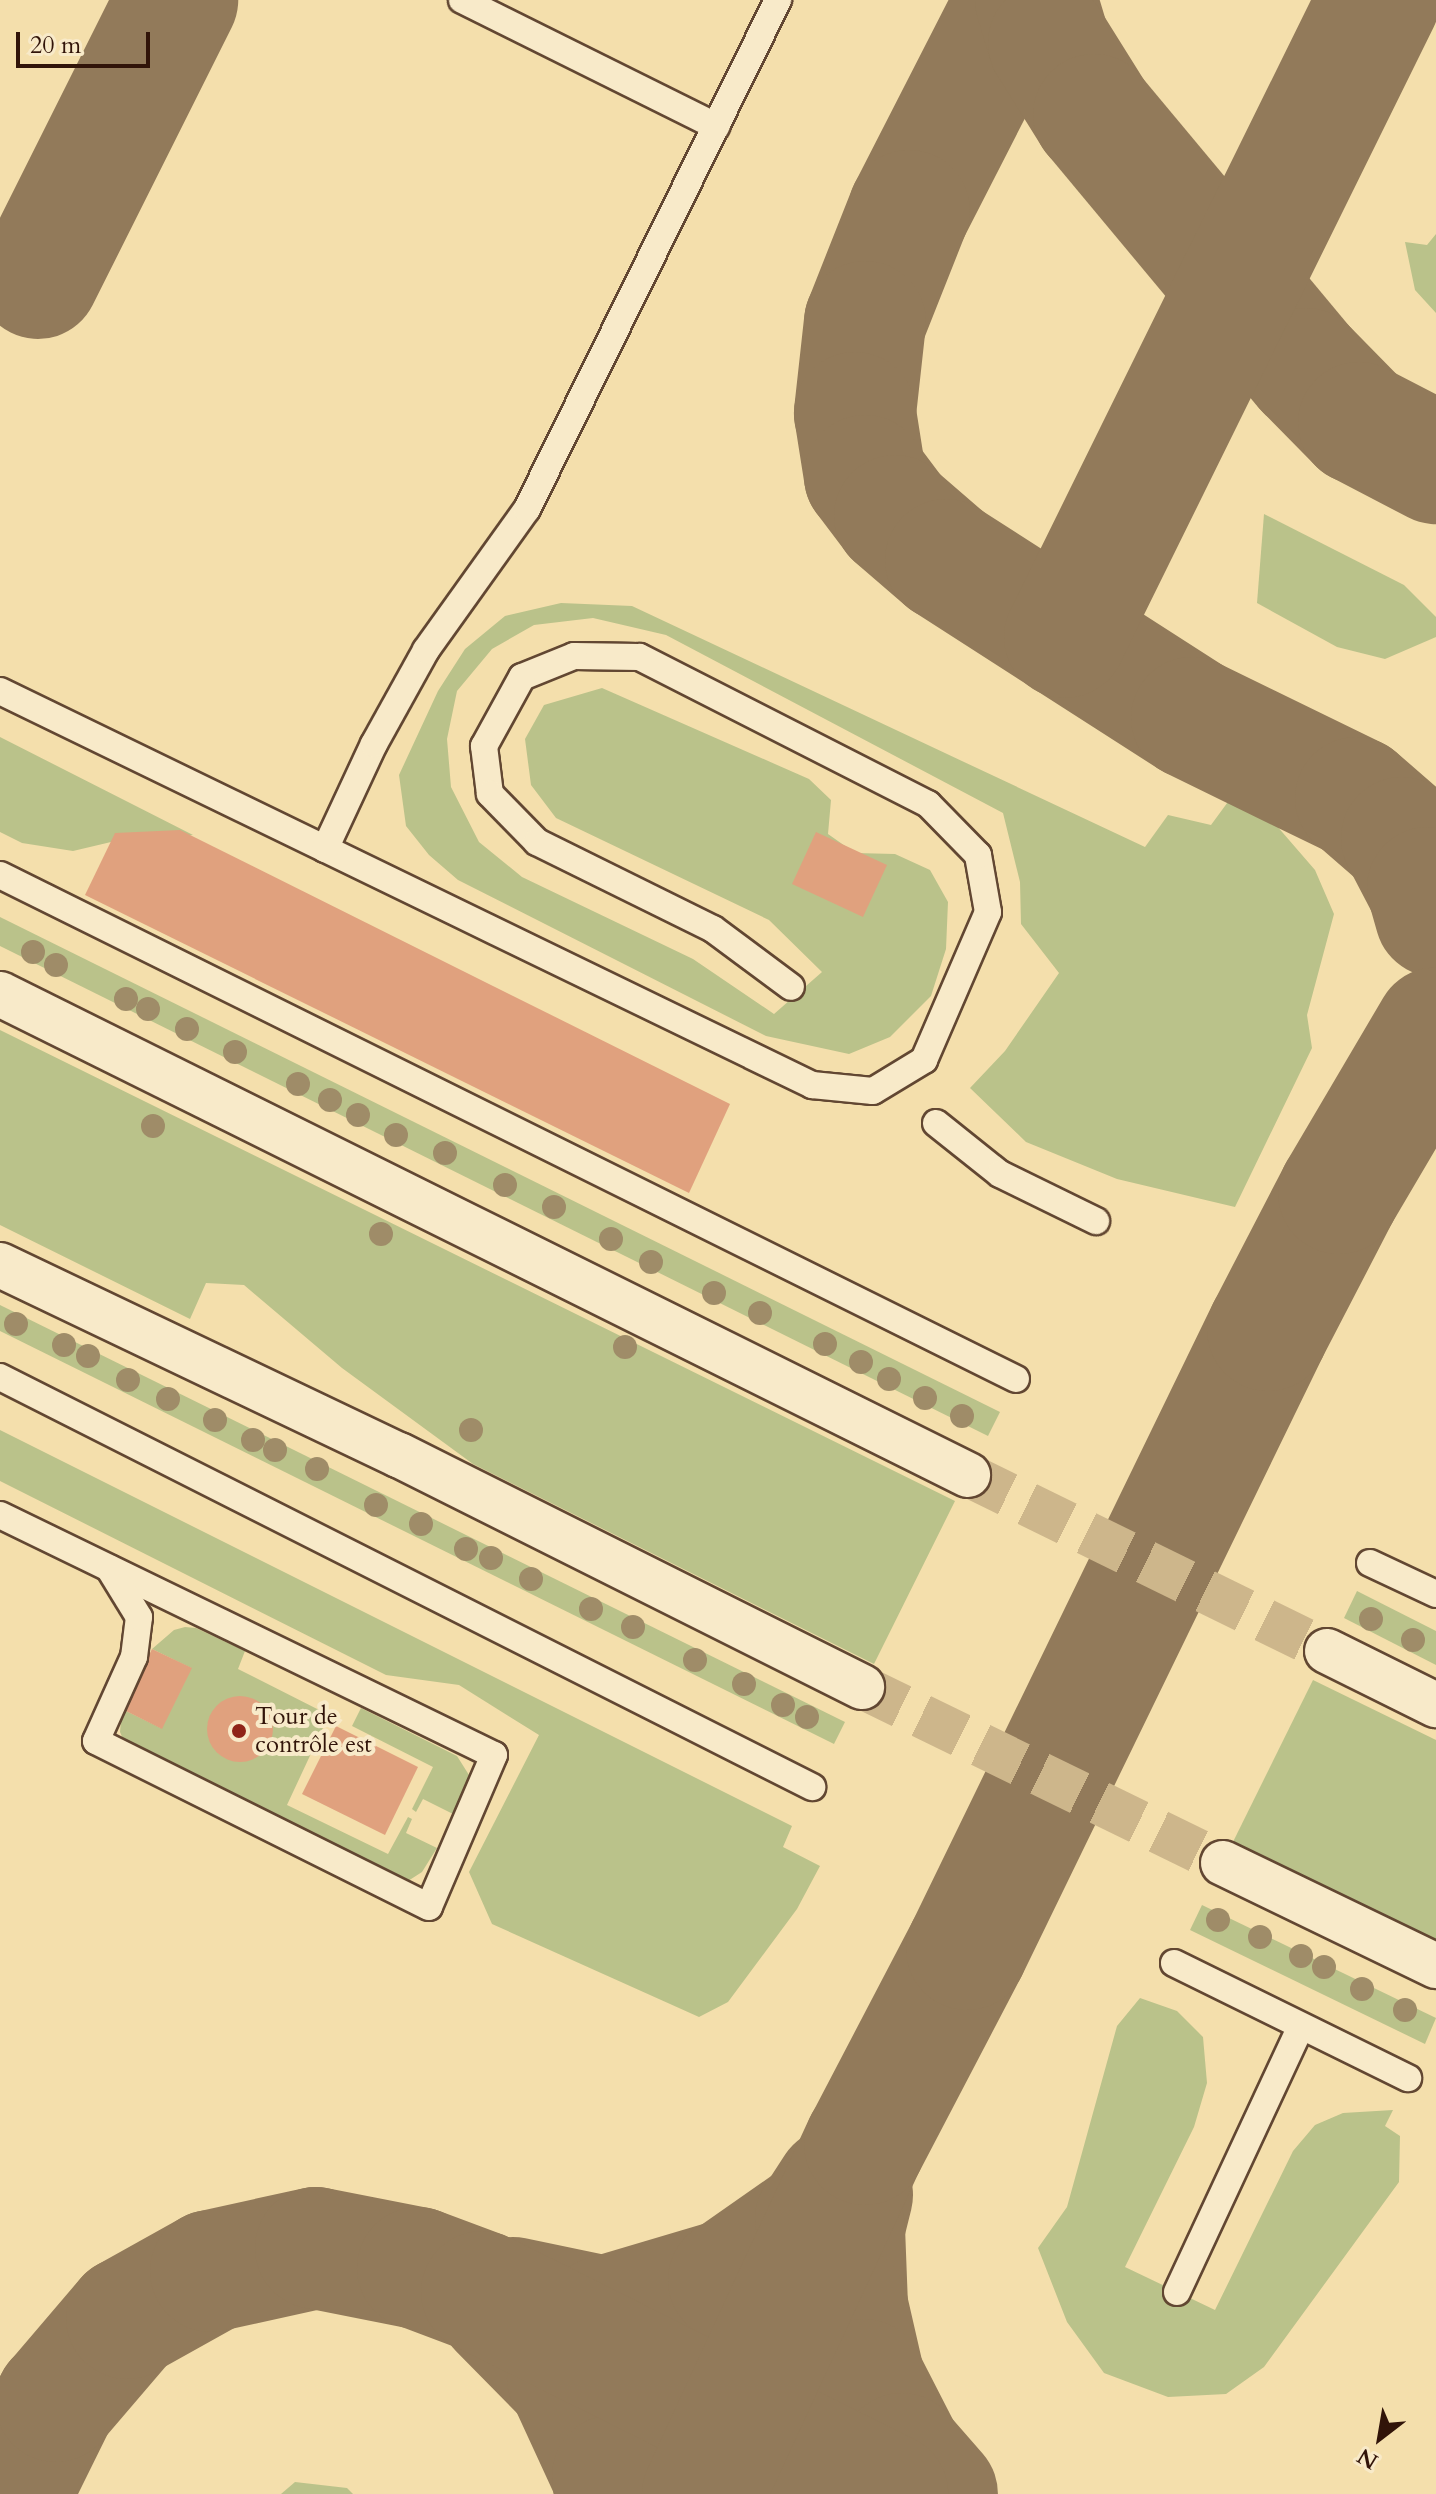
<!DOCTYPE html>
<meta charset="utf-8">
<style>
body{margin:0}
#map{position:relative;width:1436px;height:2494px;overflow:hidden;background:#f4dfac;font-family:Cardo,serif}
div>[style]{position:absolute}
.green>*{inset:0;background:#bac28a}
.taxiway>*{height:122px;margin:-61px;padding:0 61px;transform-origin:61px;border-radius:61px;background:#927a5a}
.building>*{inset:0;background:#e0a17e}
.round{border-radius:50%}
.secondary-tunnel>*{height:44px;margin-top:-22px;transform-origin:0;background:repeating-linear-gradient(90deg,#cdb68b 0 44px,transparent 0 66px)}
.roads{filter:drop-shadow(2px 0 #624732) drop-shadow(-2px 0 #624732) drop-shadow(0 2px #624732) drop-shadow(0 -2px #624732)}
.lane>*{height:26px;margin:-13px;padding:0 13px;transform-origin:13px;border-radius:13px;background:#f8eac9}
.secondary>*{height:44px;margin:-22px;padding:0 22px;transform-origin:22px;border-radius:22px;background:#f8eac9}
.trees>*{width:24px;height:24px;margin:-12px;border-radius:50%;background:#9f8c68}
.dots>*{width:22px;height:22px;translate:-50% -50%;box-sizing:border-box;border:4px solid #f8eac9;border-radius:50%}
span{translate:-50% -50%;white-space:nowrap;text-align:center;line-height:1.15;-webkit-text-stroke:8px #f8eac9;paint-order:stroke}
.poi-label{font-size:24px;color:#311409}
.left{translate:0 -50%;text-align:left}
.north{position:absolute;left:1340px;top:2398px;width:80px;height:80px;-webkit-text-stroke:6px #f8eac9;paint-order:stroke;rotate:211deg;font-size:22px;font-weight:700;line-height:32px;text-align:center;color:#311409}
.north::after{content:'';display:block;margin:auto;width:28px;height:36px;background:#311409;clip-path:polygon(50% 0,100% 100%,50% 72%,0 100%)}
.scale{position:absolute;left:16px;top:32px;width:134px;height:36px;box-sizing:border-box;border:4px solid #311409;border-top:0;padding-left:10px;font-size:24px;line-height:28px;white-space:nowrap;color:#311409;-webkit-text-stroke:6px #f8eac9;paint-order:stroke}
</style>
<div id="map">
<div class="green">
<i style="clip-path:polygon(1436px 234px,1436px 313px,1415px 290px,1405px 242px,1427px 245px)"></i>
<i style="clip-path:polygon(1264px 514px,1404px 585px,1436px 617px,1436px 637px,1385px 659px,1337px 647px,1257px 603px)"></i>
<i style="clip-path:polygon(561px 603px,632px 606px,1145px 847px,1168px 815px,1211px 825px,1233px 795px,1263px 810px,1315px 870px,1334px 914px,1307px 1015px,1312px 1048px,1235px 1207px,1117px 1179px,1026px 1142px,970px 1088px,1005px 1051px,1059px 973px,1021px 924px,1020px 882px,1003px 813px,666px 635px,593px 618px,534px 625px,492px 649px,457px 691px,447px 739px,451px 787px,479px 842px,522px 877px,693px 959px,774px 1014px,822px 972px,769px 920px,556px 818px,531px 785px,525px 739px,544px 705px,602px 688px,809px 779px,831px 800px,828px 834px,855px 853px,895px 854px,930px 870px,948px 902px,946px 949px,931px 996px,890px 1037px,849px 1054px,766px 1036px,458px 880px,429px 855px,406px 826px,399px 775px,438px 691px,465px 649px,505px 616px)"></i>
<i style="clip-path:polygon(0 737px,193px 835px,111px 842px,73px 851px,22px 843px,0 832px)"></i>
<i style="clip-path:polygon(0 917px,1000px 1412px,988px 1436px,0 946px)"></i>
<i style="clip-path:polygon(0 1030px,955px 1501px,874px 1664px,473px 1464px,342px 1368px,244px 1285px,206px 1283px,190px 1319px,0 1225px)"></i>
<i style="clip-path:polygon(0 1305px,845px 1722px,834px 1744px,0 1331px)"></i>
<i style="clip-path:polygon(0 1430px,792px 1826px,783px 1847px,820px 1866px,797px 1909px,728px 2002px,699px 2017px,492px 1924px,469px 1872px,539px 1735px,459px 1685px,386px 1675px,0 1481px)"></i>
<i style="clip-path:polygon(1357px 1591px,1436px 1631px,1436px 1665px,1344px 1618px)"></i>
<i style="clip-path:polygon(185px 1627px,196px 1628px,245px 1651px,238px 1669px,329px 1715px,287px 1805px,388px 1854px,408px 1817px,412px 1819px,406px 1833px,437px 1848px,422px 1872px,408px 1881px,390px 1880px,125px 1744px,120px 1732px,122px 1709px,161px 1728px,191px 1668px,152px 1649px,174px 1630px)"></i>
<i style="clip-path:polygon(1313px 1680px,1436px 1740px,1436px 1949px,1230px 1848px)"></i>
<i style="clip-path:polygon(361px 1708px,457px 1756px,469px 1775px,453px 1814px,423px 1799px,416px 1812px,412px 1809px,433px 1767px,352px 1726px)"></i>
<i style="clip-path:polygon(1202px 1905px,1436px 2018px,1425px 2044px,1190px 1930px)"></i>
<i style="clip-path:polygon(1140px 1998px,1177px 2011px,1203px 2037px,1207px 2083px,1194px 2127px,1125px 2267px,1215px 2310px,1293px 2151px,1315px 2125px,1343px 2113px,1393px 2110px,1385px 2126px,1400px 2136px,1399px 2182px,1264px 2367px,1226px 2394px,1168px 2397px,1104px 2373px,1067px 2322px,1038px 2248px,1067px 2207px,1117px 2026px)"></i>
<i style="clip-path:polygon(295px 2482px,347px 2488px,353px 2494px,281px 2494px)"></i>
</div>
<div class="taxiway">
<i style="left:1017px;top:0;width:237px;rotate:117.1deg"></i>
<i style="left:909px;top:211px;width:119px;rotate:111.6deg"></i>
<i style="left:865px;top:322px;width:92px;rotate:96.3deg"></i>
<i style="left:855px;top:413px;width:64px;rotate:81deg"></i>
<i style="left:865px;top:476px;width:50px;rotate:53.1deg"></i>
<i style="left:895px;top:516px;width:67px;rotate:40.8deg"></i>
<i style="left:946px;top:560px;width:292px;rotate:32.7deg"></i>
<i style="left:1192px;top:718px;width:182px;rotate:26deg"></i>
<i style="left:1356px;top:798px;width:61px;rotate:41deg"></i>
<i style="left:1402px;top:838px;width:56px;rotate:62.5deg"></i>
<i style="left:1428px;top:888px;width:29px;rotate:74deg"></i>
<i style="left:1036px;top:0;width:45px;rotate:73.2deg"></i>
<i style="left:1049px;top:43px;width:85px;rotate:58deg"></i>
<i style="left:1094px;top:115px;width:331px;rotate:50.2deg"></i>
<i style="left:1306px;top:369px;width:76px;rotate:45.5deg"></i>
<i style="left:1359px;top:423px;width:87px;rotate:27.5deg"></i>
<i style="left:38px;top:278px;width:311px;rotate:-63.4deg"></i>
<i style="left:1065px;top:637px;width:710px;rotate:-63.76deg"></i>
<i style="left:852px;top:2195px;width:34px;rotate:104deg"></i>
<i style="left:844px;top:2228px;width:78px;rotate:87.8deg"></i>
<i style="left:847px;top:2306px;width:76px;rotate:77.1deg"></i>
<i style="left:864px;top:2380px;width:83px;rotate:62.8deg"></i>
<i style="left:902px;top:2454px;width:53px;rotate:48.8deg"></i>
<i style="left:513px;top:2298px;width:93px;rotate:11.8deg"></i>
<i style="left:604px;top:2317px;width:130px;rotate:-16.5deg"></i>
<i style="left:729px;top:2280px;width:106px;rotate:-35deg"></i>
<i style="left:816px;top:2219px;width:37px;rotate:-57deg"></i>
<i style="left:500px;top:2309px;width:97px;rotate:45.4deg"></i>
<i style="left:568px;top:2378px;width:108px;rotate:65.3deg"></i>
<i style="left:613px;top:2476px;width:18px;rotate:84deg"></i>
<i style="left:10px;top:2494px;width:104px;rotate:-63.7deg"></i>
<i style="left:56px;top:2401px;width:109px;rotate:-49.5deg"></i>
<i style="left:127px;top:2318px;width:96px;rotate:-29.2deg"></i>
<i style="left:211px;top:2271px;width:107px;rotate:-12.4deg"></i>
<i style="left:316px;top:2248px;width:104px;rotate:11.1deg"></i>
<i style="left:418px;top:2268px;width:68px;rotate:20.6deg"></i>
<i style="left:482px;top:2292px;width:453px;rotate:26.5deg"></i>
<i style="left:703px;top:2494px;width:386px;rotate:-65.2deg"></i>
<i style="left:865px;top:2144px;width:220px;rotate:-62.4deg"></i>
<i style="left:967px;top:1949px;width:688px;rotate:-64.07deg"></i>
<i style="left:1268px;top:1330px;width:154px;rotate:-62.6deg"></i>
<i style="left:1339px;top:1193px;width:191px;rotate:-59.5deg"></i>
</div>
<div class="building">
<i style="clip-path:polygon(180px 830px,730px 1104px,689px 1193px,85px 895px,115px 833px)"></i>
<i style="clip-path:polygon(816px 832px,887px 865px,863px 917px,792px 884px)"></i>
<i style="clip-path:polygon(152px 1649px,192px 1668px,162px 1729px,122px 1709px)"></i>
<i class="round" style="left:207px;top:1696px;width:66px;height:66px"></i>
<i style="clip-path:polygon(336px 1726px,418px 1767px,385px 1835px,302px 1794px)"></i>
</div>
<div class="secondary-tunnel">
<i style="left:968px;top:1475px;width:400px;rotate:26.1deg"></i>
<i style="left:862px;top:1687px;width:402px;rotate:26deg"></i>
</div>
<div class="roads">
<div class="lane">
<i style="left:462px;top:0;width:284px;rotate:26.4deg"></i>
<i style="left:0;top:691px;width:903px;rotate:25.88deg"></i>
<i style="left:812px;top:1085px;width:61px;rotate:5.6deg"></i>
<i style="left:873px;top:1091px;width:60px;rotate:-31.3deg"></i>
<i style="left:924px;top:1060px;width:161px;rotate:-66.6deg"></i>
<i style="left:988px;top:912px;width:58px;rotate:-100deg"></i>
<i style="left:978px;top:855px;width:71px;rotate:-134.4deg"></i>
<i style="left:928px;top:804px;width:324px;rotate:-153deg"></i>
<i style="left:639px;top:657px;width:65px;rotate:-179.1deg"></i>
<i style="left:574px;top:656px;width:56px;rotate:158deg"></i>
<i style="left:522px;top:677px;width:79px;rotate:118.8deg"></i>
<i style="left:484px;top:746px;width:48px;rotate:82.9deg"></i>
<i style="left:490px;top:794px;width:67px;rotate:45.6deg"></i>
<i style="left:537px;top:842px;width:196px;rotate:26.3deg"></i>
<i style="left:713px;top:929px;width:97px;rotate:36.6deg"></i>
<i style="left:325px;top:849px;width:116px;rotate:-65deg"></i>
<i style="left:374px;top:744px;width:107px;rotate:-61deg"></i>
<i style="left:426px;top:650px;width:173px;rotate:-54.4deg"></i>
<i style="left:527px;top:509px;width:568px;rotate:-63.75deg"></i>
<i style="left:0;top:875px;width:1134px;rotate:26.38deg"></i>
<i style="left:936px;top:1123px;width:82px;rotate:38.6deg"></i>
<i style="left:1000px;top:1174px;width:107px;rotate:26.1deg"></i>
<i style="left:0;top:1377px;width:910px;rotate:26.79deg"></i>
<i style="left:0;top:1515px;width:549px;rotate:25.91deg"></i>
<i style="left:494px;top:1755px;width:165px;rotate:113.2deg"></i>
<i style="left:429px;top:1907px;width:372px;rotate:-153.5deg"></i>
<i style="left:96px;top:1741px;width:92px;rotate:-65.7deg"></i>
<i style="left:134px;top:1657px;width:40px;rotate:-82.9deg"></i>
<i style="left:139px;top:1617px;width:57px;rotate:-121.5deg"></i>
<i style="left:1370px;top:1563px;width:73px;rotate:25.2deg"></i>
<i style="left:1174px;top:1963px;width:261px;rotate:26.2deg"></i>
<i style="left:1177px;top:2292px;width:293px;rotate:-65deg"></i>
</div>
<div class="secondary">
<i style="left:0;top:994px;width:1081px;rotate:26.42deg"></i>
<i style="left:0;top:1265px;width:442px;rotate:25.5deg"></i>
<i style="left:399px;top:1455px;width:518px;rotate:26.61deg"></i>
<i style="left:1327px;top:1651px;width:122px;rotate:26.4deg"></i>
<i style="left:1223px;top:1863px;width:237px;rotate:25.8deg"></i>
</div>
</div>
<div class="trees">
<i style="left:33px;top:952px"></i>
<i style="left:56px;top:965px"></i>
<i style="left:126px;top:999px"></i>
<i style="left:148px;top:1009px"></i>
<i style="left:187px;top:1029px"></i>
<i style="left:235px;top:1052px"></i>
<i style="left:298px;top:1084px"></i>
<i style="left:330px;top:1100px"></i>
<i style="left:358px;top:1115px"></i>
<i style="left:153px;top:1126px"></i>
<i style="left:396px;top:1135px"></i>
<i style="left:445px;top:1153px"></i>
<i style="left:505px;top:1185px"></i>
<i style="left:554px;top:1207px"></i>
<i style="left:381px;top:1234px"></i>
<i style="left:611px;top:1239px"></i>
<i style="left:651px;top:1262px"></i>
<i style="left:714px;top:1293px"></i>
<i style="left:760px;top:1313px"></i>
<i style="left:16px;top:1324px"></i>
<i style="left:825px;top:1344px"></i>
<i style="left:64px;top:1345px"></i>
<i style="left:625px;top:1347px"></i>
<i style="left:88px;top:1356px"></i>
<i style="left:861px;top:1362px"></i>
<i style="left:889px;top:1379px"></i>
<i style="left:128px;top:1380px"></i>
<i style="left:925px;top:1398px"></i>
<i style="left:168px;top:1399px"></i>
<i style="left:962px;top:1416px"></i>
<i style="left:215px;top:1420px"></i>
<i style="left:471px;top:1430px"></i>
<i style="left:253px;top:1440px"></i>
<i style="left:275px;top:1450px"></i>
<i style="left:317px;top:1469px"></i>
<i style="left:376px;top:1505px"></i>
<i style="left:421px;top:1524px"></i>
<i style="left:466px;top:1549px"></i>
<i style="left:491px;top:1558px"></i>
<i style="left:531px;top:1579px"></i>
<i style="left:591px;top:1609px"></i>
<i style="left:1371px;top:1619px"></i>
<i style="left:633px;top:1627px"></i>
<i style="left:1413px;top:1640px"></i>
<i style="left:695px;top:1660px"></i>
<i style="left:744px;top:1684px"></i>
<i style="left:783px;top:1705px"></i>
<i style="left:807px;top:1717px"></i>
<i style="left:1218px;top:1920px"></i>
<i style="left:1260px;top:1937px"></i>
<i style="left:1301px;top:1956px"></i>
<i style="left:1324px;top:1967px"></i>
<i style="left:1362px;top:1989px"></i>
<i style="left:1405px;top:2010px"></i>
</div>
<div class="dots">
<i style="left:239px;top:1731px;background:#8f2418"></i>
</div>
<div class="poi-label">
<span class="left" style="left:255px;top:1731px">Tour de<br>contrôle est</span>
</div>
<div class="north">N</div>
<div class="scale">20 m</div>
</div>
